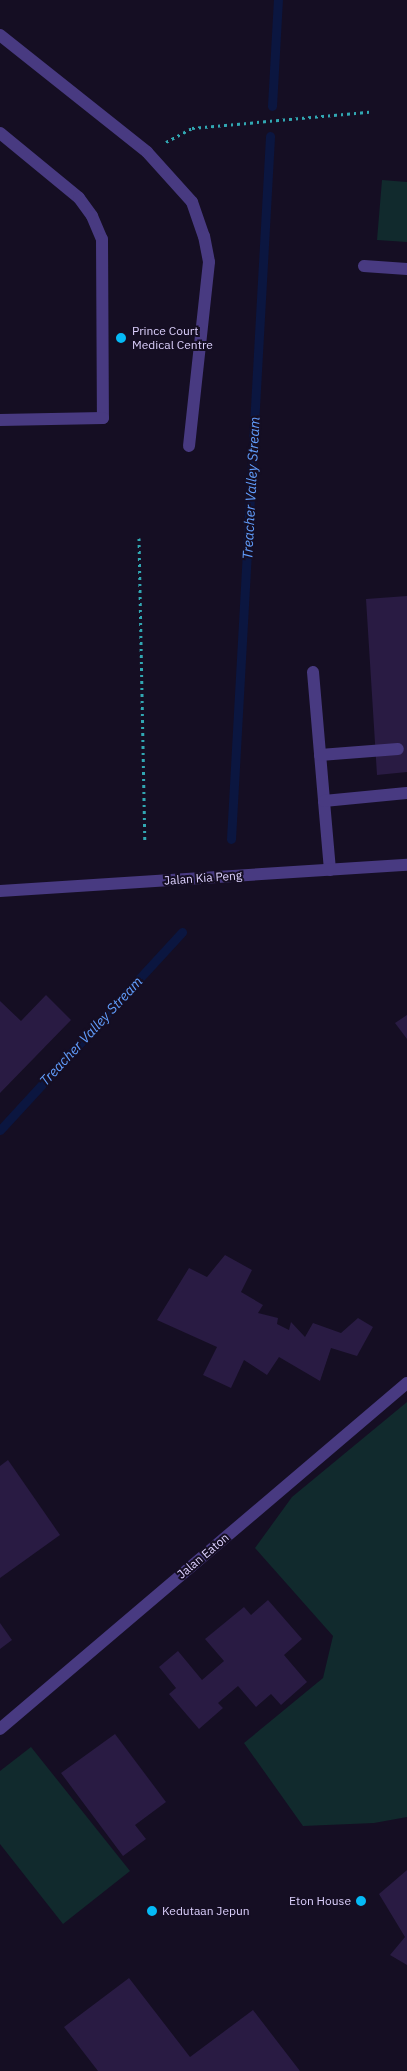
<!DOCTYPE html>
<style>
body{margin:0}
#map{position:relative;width:407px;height:2071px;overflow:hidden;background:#150e23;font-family:"IBM Plex Sans",sans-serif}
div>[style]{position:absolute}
.green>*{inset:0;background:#112a2d}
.stream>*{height:9px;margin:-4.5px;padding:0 4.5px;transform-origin:4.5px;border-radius:4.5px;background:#0b1640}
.building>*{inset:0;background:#291b43}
.path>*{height:3px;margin-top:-1.5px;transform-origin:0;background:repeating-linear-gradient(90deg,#31a7b2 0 2.5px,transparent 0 6.5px)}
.minor>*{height:12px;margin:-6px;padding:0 6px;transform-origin:6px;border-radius:6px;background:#483a81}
.dots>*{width:14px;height:14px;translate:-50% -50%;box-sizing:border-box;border:2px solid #150e23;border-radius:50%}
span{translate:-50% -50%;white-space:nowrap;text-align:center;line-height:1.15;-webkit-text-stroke:4px #150e23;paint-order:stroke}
.poi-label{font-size:12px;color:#ddd1fe}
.left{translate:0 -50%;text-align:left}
.right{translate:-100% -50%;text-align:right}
.street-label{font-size:12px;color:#ddd1fe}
.water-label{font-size:14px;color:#619dfc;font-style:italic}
</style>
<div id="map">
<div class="green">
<i style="clip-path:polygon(382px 180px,407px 182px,407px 242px,377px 240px)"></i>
<i style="clip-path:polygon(407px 1402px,407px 1817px,374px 1823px,303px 1826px,244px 1743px,323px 1678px,333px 1636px,255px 1548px,292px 1497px)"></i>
<i style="clip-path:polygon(31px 1747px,130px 1871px,63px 1924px,0 1844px,0 1771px)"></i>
</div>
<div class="stream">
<i style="left:272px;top:106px;width:106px;rotate:-86.8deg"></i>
<i style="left:231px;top:839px;width:704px;rotate:-86.82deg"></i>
<i style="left:0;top:1130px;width:269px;rotate:-47.4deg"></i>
</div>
<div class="building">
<i style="clip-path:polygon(407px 596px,407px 772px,377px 775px,366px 599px)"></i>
<i style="clip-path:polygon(46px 995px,71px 1020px,0 1093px,0 1001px,21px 1021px)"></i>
<i style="clip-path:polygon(407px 1015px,407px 1039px,395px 1023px)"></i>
<i style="clip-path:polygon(225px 1255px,252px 1270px,241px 1292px,263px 1305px,258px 1313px,278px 1318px,277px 1324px,289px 1330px,291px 1322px,305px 1337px,313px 1323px,341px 1333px,358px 1318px,373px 1327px,357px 1356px,331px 1348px,320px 1381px,279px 1357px,267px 1375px,244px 1360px,231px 1388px,203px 1375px,217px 1347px,157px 1320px,189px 1268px,207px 1277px)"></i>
<i style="clip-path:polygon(8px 1460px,60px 1535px,0 1578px,0 1466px)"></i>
<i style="clip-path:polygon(268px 1600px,302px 1639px,284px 1655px,307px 1682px,281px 1705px,271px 1694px,256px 1707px,238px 1686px,218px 1703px,223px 1708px,199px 1729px,169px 1694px,176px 1688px,159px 1667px,178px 1651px,202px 1680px,224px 1661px,205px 1639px,244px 1607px,251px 1615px)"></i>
<i style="clip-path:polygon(0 1623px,12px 1640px,0 1649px)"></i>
<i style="clip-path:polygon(115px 1734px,166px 1802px,135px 1825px,146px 1839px,123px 1856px,61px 1773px)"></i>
<i style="clip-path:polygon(407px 1870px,407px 1965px,390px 1955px,405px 1937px,379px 1894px)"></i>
<i style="clip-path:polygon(129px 1978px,190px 2057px,253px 2010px,300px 2071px,98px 2071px,64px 2027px)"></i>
</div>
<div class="path">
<i style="left:166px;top:142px;width:30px;rotate:-28deg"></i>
<i style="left:192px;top:128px;width:178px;rotate:-5.2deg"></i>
<i style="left:139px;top:538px;width:303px;rotate:88.9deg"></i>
</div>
<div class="minor">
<i style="left:0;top:35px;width:188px;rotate:38.5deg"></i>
<i style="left:147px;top:152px;width:67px;rotate:48deg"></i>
<i style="left:192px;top:202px;width:36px;rotate:71deg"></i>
<i style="left:204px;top:236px;width:26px;rotate:79deg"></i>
<i style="left:209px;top:262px;width:185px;rotate:96.2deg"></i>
<i style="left:0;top:133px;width:102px;rotate:39.4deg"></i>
<i style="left:79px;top:198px;width:22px;rotate:54deg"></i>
<i style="left:92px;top:216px;width:25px;rotate:67deg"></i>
<i style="left:102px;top:239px;width:179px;rotate:89.7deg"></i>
<i style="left:103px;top:418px;width:103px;rotate:178.9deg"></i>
<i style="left:364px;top:266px;width:43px;rotate:4deg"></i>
<i style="left:313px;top:672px;width:129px;rotate:85.1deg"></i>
<i style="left:320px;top:755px;width:78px;rotate:-4.4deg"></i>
<i style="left:330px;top:870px;width:69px;rotate:-95deg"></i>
<i style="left:324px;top:801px;width:83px;rotate:-5.5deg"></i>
<i style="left:0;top:891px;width:408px;rotate:-3.7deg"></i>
<i style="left:0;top:1729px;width:534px;rotate:-40.37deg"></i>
</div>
<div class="dots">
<i style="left:121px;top:338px;background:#05baf6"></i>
<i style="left:361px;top:1901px;background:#05baf6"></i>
<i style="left:152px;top:1911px;background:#05baf6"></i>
</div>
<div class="poi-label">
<span class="left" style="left:132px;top:338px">Prince Court<br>Medical Centre</span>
<span class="right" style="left:351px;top:1901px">Eton House</span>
<span class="left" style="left:162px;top:1911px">Kedutaan Jepun</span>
</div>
<div class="street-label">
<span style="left:203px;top:878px;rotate:-4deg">Jalan Kia Peng</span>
<span style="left:203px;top:1556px;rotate:-40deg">Jalan Eaton</span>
</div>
<div class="water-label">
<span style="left:251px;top:488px;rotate:-87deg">Treacher Valley Stream</span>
<span style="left:91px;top:1031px;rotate:-47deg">Treacher Valley Stream</span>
</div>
</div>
